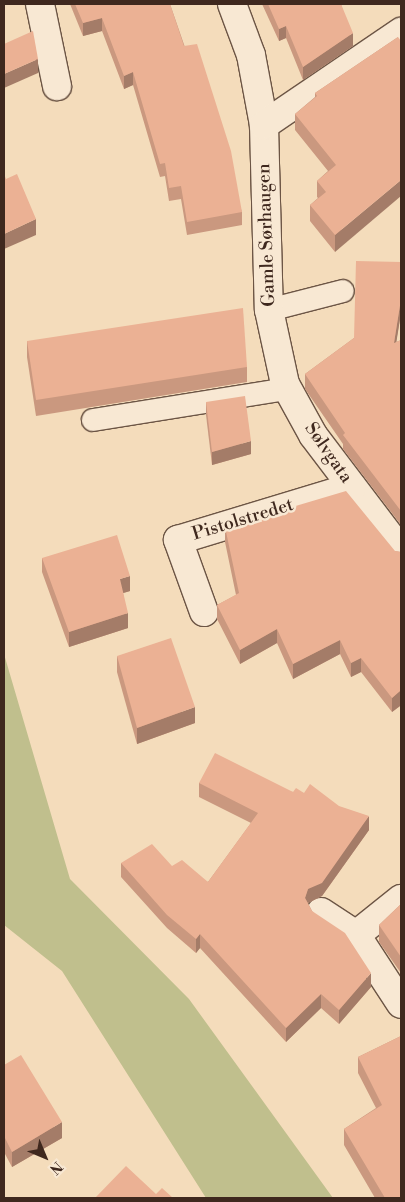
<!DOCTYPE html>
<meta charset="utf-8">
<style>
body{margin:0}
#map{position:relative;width:405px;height:1202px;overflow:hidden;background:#f4dcbb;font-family:"Libre Bodoni",serif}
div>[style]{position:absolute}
.green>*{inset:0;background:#c0bf8d}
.roads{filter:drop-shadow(1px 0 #6c5545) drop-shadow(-1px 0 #6c5545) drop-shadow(0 1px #6c5545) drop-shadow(0 -1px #6c5545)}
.service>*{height:22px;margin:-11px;padding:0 11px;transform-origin:11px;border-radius:11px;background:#f8e8d3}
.minor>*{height:28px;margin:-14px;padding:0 14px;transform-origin:14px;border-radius:14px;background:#f8e8d3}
.wall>*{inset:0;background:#ca987f}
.shaded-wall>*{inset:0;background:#a47c68}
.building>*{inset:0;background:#ebb194}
span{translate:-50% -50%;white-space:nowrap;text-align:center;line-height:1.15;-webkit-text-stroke:5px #f8e8d3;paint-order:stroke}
.street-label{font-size:18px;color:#3f281e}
.frame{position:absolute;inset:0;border:5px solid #3f281e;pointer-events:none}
.north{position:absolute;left:20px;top:1132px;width:50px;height:50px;-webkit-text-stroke:4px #f8e8d3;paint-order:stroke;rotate:135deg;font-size:14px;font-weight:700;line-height:20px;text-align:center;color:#3f281e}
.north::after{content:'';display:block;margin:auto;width:18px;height:22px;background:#3f281e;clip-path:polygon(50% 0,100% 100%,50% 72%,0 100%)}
</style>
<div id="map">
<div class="green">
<i style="clip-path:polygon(4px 654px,70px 879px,189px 999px,333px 1198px,206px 1198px,62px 971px,4px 925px)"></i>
</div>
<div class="roads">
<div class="service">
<i style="left:269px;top:310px;width:76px;rotate:-14.4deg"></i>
<i style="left:93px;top:420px;width:196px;rotate:-9.1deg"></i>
</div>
<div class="minor">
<i style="left:40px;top:4px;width:84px;rotate:78.3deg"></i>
<i style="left:232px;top:4px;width:54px;rotate:69.6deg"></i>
<i style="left:251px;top:55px;width:71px;rotate:79.5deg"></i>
<i style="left:264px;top:125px;width:185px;rotate:88.5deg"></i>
<i style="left:269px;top:310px;width:76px;rotate:77.8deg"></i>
<i style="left:285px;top:384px;width:58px;rotate:61.2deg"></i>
<i style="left:313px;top:435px;width:146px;rotate:52.8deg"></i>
<i style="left:264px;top:125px;width:166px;rotate:-34.2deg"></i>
<i style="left:204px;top:612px;width:77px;rotate:-109.9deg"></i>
<i style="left:178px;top:540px;width:182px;rotate:-16.9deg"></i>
<i style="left:321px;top:912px;width:42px;rotate:33.3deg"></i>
<i style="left:356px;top:935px;width:82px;rotate:56.9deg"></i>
<i style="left:356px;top:935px;width:58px;rotate:-38.7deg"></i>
</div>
</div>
<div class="wall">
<i style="clip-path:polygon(70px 4px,170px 4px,242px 212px,242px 225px,187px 235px,181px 199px,169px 201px,165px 176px,160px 177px,133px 85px,124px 89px,102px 31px,83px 36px)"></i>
<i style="clip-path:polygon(262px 4px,341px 4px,353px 46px,303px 80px,286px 38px,279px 41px)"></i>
<i style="clip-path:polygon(398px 37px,335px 252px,310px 221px,310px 205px,318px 198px,317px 197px,317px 181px,328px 171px,295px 130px,295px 114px,315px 97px,315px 93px)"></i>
<i style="clip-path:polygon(401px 262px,401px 313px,396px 342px,401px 340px,401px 525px,343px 449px,343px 444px,305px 389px,305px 374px,354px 338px)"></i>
<i style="clip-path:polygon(27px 341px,247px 367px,247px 382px,36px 416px,27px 357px)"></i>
<i style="clip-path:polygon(206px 402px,251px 454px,212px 465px,206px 415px)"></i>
<i style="clip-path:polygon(225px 527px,401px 552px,401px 707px,400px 706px,392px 712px,361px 672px,351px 677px,340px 654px,293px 679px,277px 643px,240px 664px,217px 619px,217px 605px,236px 595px,225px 542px)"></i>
<i style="clip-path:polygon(42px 558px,130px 591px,123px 593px,128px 628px,69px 647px,42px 572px)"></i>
<i style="clip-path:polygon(117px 656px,195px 723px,137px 744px,117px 672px)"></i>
<i style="clip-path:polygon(199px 783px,304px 793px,369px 830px,322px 896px,308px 903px,312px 911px,371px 987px,339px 1024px,321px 1008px,286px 1042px,200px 948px,196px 953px,167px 928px,121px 877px,121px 863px,172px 866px,208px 882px,251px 823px,199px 797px)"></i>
<i style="clip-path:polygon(401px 904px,401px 973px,379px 942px,379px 925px)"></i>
<i style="clip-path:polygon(401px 1036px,401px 1198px,375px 1198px,344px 1145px,344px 1129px,376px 1108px,358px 1073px,358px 1057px)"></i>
<i style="clip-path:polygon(4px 1065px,62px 1138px,12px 1167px,5px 1154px,4px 1154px)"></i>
</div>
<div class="shaded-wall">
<i style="clip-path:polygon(102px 18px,102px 31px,83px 36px,83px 23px)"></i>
<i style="clip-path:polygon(286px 26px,286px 38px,279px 41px,279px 29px)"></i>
<i style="clip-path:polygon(353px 33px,353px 46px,303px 80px,303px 67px)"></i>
<i style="clip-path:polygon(38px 59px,38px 73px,4px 88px,4px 74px)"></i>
<i style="clip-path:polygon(133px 72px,133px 85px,124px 89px,124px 76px)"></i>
<i style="clip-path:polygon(401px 180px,401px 196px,335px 252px,335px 235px)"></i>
<i style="clip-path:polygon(36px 219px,36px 235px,4px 249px,4px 234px)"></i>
<i style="clip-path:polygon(401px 299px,401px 313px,394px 357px,394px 343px)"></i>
<i style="clip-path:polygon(251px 441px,251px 454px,212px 465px,212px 452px)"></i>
<i style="clip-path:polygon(130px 576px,130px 591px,120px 594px,120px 579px)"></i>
<i style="clip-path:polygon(128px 613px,128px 628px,69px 647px,69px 632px)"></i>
<i style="clip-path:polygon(277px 629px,277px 643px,240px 664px,240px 650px)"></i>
<i style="clip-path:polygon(340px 640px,340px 654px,293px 679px,293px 664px)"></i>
<i style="clip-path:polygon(361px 658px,361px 672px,351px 677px,351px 663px)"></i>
<i style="clip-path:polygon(400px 691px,400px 706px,392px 712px,392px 698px)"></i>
<i style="clip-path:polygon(195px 707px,195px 723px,137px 744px,137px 728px)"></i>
<i style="clip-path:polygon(369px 816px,369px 830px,322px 896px,308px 903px,305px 898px,308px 889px)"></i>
<i style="clip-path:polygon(200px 934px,200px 948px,196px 953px,196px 939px)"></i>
<i style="clip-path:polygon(371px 973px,371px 987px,339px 1024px,339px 1010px)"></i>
<i style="clip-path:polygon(321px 994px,321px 1008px,286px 1042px,286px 1028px)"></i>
<i style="clip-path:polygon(62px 1122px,62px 1138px,12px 1167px,12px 1152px)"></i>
<i style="clip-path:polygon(5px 1138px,5px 1154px,4px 1154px,4px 1139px)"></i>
</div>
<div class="building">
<i style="clip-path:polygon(75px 4px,170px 4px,184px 46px,197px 44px,231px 151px,242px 212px,187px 222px,181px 186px,169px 188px,165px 163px,160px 164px,133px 72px,124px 76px,102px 18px,83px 23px)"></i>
<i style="clip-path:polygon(268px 4px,341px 4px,353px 33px,303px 67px,286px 26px,279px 29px)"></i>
<i style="clip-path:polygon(33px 31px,38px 59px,4px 74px,4px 44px)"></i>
<i style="clip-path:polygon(398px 37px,401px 41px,401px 180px,335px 235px,310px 205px,326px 192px,317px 181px,336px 165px,295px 114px,317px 96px,315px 93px)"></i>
<i style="clip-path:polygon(4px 174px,6px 179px,17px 174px,36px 219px,4px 234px)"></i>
<i style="clip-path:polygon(356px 261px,401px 262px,401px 299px,394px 343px,401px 340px,401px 511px,343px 435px,345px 433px,305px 374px,354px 338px)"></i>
<i style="clip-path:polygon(243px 308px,247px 367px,36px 400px,27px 341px)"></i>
<i style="clip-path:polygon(245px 396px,251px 441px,212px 452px,206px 402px)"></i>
<i style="clip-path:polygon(346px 491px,395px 551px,401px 552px,401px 693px,400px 691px,392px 698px,361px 658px,351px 663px,340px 640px,293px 664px,277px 629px,240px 650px,217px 605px,239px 593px,225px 527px)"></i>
<i style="clip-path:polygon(117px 535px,130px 576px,120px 579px,128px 613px,69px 632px,42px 558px)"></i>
<i style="clip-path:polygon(171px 638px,195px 707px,137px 728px,117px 656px)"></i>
<i style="clip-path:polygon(215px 753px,293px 792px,296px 788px,304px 793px,310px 784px,339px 806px,369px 816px,322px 883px,308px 889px,305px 898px,312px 911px,345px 933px,371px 973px,339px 1010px,321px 994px,286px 1028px,200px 934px,196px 939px,167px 915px,121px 863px,152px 844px,172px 866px,182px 860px,208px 882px,258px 813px,199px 783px)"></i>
<i style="clip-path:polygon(401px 904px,401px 957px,379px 925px)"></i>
<i style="clip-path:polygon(401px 1036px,401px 1198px,385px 1198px,344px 1129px,382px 1105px,358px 1057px)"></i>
<i style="clip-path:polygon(21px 1055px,62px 1122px,12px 1152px,5px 1138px,4px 1139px,4px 1065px)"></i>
<i style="clip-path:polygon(126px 1166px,156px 1194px,162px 1188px,173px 1198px,95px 1198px)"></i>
</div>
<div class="street-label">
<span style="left:267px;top:235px;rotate:-92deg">Gamle Sørhaugen</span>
<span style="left:328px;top:453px;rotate:55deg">Sølvgata</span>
<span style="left:243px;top:520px;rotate:-17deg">Pistolstredet</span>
</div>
<div class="frame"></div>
<div class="north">N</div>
</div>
